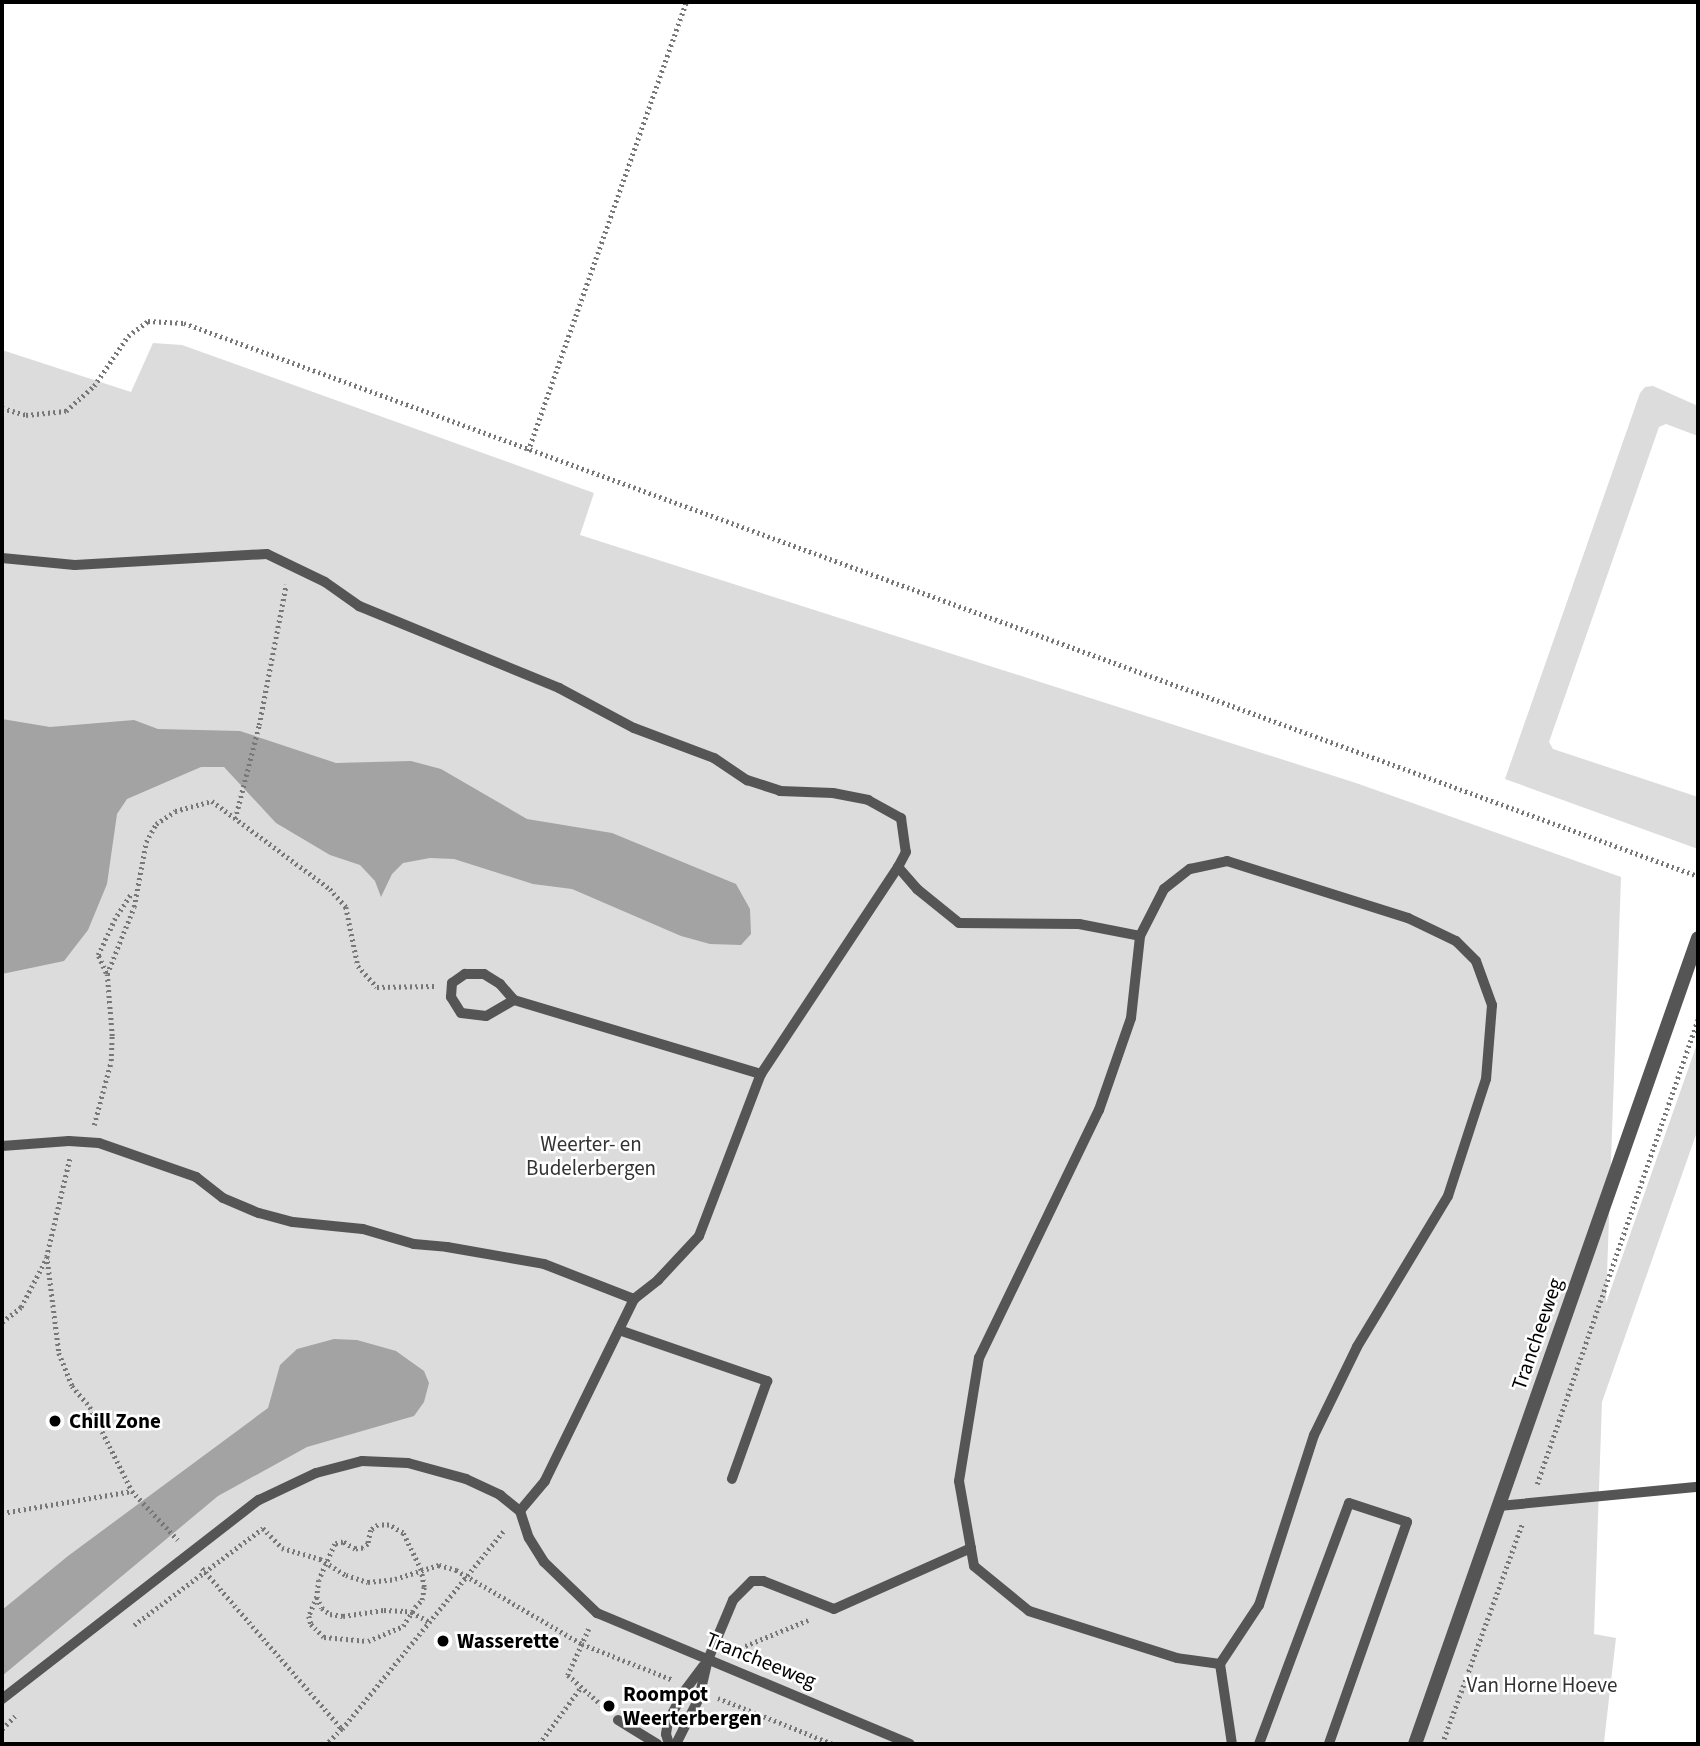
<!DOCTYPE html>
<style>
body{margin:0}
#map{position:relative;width:1700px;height:1746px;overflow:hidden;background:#fff;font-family:"Source Sans 3",sans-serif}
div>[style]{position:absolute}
.green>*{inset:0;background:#dcdcdc}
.water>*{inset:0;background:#a3a3a3}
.path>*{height:4.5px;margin-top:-2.25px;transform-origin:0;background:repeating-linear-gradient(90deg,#777 0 2px,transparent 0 5.5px)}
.service>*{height:10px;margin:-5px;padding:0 5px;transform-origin:5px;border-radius:5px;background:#555}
.tertiary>*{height:14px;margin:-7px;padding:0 7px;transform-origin:7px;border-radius:7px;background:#555}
.dots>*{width:19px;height:19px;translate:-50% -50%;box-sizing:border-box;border:4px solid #fff;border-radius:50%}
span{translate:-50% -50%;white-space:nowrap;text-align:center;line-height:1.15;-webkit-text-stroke:5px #fff;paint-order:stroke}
.park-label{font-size:21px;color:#333}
.street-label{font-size:21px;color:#000}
.poi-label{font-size:21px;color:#000;font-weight:700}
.left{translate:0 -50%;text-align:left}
.frame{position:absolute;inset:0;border:4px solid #000;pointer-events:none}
</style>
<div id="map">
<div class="green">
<i style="clip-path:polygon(153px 343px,182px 345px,594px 493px,580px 535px,1356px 783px,1621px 877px,1606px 1303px,1698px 1041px,1698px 1129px,1602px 1402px,1594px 1634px,1616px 1638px,1604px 1742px,1617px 1744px,2px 1744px,2px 350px,131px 392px)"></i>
<i style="clip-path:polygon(1653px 386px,1698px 406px,1698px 436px,1666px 424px,1659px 427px,1549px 742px,1553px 749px,1698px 797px,1698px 849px,1505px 779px,1640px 393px,1645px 387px)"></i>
</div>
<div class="water">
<i style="clip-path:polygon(2px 719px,50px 727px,134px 720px,158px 729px,240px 731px,336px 763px,411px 761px,441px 769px,527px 819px,612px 833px,736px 884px,750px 909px,751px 934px,741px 945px,710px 944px,681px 936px,572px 889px,533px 884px,454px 859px,430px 858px,403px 863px,392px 874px,381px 897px,375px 881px,360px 865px,330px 855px,276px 823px,224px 767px,201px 767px,127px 799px,117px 814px,107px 884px,88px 930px,64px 961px,2px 974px)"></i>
<i style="clip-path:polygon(334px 1339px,357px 1340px,396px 1351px,424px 1371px,429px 1383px,424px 1402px,414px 1416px,307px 1447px,218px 1496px,2px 1676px,2px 1610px,68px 1556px,268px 1408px,280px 1365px,297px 1349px)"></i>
</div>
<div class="path">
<i style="left:2px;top:408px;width:25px;rotate:16deg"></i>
<i style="left:26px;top:415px;width:40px;rotate:-5.7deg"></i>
<i style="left:66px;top:411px;width:38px;rotate:-42deg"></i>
<i style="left:94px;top:386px;width:60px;rotate:-55.8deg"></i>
<i style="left:128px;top:336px;width:25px;rotate:-37deg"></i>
<i style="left:148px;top:321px;width:36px;rotate:3deg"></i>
<i style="left:184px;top:323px;width:1612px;rotate:20.07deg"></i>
<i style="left:528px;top:451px;width:476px;rotate:-70.6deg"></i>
<i style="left:235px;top:819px;width:97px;rotate:-75.7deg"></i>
<i style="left:259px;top:725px;width:143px;rotate:-79.1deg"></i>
<i style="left:106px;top:973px;width:20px;rotate:-114deg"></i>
<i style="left:98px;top:955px;width:38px;rotate:-65deg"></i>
<i style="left:114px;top:920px;width:31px;rotate:-57deg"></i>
<i style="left:94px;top:1125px;width:66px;rotate:-75.1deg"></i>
<i style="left:111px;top:1061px;width:25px;rotate:-88deg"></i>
<i style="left:112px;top:1036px;width:62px;rotate:-94.6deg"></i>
<i style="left:107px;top:974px;width:72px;rotate:-68.1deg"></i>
<i style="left:134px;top:907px;width:66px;rotate:-79.5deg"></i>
<i style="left:146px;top:842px;width:21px;rotate:-61deg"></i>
<i style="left:156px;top:824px;width:23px;rotate:-34deg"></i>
<i style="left:175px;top:811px;width:38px;rotate:-15deg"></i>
<i style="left:212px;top:801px;width:147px;rotate:36.7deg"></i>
<i style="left:330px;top:889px;width:24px;rotate:48deg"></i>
<i style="left:346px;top:907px;width:60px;rotate:78.5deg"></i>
<i style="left:358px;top:966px;width:28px;rotate:48deg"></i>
<i style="left:377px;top:987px;width:57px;rotate:-1deg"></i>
<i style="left:70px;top:1159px;width:100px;rotate:103.3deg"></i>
<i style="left:47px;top:1256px;width:98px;rotate:82.9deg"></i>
<i style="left:59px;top:1353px;width:35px;rotate:68deg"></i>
<i style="left:72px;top:1386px;width:28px;rotate:49deg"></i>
<i style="left:90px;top:1407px;width:94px;rotate:63.4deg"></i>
<i style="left:132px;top:1491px;width:67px;rotate:46.8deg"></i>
<i style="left:2px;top:1322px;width:24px;rotate:-38deg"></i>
<i style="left:21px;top:1307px;width:56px;rotate:-62.5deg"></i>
<i style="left:1537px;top:1484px;width:492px;rotate:-70.9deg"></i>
<i style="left:2px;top:1513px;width:132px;rotate:-9.6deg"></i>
<i style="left:202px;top:1568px;width:213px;rotate:49deg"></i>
<i style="left:342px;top:1729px;width:21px;rotate:135deg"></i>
<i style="left:317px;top:1597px;width:21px;rotate:113deg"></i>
<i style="left:309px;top:1616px;width:8px;rotate:76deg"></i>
<i style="left:311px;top:1624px;width:18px;rotate:45deg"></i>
<i style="left:324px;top:1637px;width:44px;rotate:5.2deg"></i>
<i style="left:368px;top:1641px;width:38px;rotate:-23deg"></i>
<i style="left:403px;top:1626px;width:17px;rotate:-57deg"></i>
<i style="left:412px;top:1612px;width:6px;rotate:-59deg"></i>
<i style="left:415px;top:1607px;width:10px;rotate:-45deg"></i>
<i style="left:422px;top:1600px;width:13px;rotate:-81deg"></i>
<i style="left:424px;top:1587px;width:17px;rotate:-100deg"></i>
<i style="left:421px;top:1570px;width:41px;rotate:-115.9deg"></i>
<i style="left:403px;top:1533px;width:16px;rotate:-150deg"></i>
<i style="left:389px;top:1525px;width:11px;rotate:180deg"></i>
<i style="left:378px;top:1525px;width:9px;rotate:144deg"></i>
<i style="left:371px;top:1530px;width:14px;rotate:102deg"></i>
<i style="left:368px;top:1544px;width:6px;rotate:141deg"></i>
<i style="left:363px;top:1548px;width:8px;rotate:173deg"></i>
<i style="left:355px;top:1549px;width:14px;rotate:-150deg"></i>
<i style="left:343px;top:1542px;width:8px;rotate:166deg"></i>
<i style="left:335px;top:1544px;width:39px;rotate:114deg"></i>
<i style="left:319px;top:1580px;width:17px;rotate:97deg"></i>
<i style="left:317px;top:1597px;width:12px;rotate:66deg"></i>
<i style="left:322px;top:1608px;width:10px;rotate:37deg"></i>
<i style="left:330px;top:1614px;width:13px;rotate:9deg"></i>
<i style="left:343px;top:1616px;width:41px;rotate:-8.3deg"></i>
<i style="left:384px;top:1610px;width:21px;rotate:3deg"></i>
<i style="left:405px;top:1611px;width:7px;rotate:8deg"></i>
<i style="left:412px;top:1612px;width:20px;rotate:30deg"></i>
<i style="left:134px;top:1625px;width:161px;rotate:-36.9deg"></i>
<i style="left:263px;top:1528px;width:28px;rotate:46deg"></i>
<i style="left:282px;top:1548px;width:40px;rotate:16deg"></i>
<i style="left:320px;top:1559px;width:31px;rotate:32deg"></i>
<i style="left:346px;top:1575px;width:23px;rotate:18deg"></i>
<i style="left:368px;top:1582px;width:27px;rotate:-6deg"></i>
<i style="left:395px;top:1579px;width:46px;rotate:-17.7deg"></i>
<i style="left:439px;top:1565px;width:18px;rotate:16deg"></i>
<i style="left:456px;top:1570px;width:146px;rotate:30.4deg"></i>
<i style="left:582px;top:1644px;width:96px;rotate:21.5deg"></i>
<i style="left:589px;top:1629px;width:51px;rotate:114.5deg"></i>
<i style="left:568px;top:1675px;width:48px;rotate:41.6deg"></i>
<i style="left:735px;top:1650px;width:79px;rotate:-22.3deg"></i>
<i style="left:718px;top:1698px;width:124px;rotate:21.8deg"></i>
<i style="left:2px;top:1729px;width:20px;rotate:-45deg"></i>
<i style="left:342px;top:1729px;width:258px;rotate:-50.8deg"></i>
<i style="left:539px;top:1744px;width:71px;rotate:-53.6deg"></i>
<i style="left:1442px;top:1744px;width:236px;rotate:-70deg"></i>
<i style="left:1697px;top:1744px;width:1px;rotate:-45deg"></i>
</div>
<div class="service">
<i style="left:2px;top:558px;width:73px;rotate:5.5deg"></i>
<i style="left:75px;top:565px;width:192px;rotate:-3.3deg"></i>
<i style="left:267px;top:554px;width:64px;rotate:25.8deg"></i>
<i style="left:325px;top:582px;width:42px;rotate:35.2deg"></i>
<i style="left:359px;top:606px;width:216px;rotate:22.3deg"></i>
<i style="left:559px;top:688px;width:85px;rotate:28.1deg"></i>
<i style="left:634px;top:728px;width:85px;rotate:20.6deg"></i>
<i style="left:714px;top:758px;width:40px;rotate:34deg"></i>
<i style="left:747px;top:780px;width:35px;rotate:18deg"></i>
<i style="left:780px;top:791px;width:53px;rotate:2.2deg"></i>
<i style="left:833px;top:793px;width:36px;rotate:11deg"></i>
<i style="left:868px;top:800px;width:38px;rotate:29deg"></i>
<i style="left:901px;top:818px;width:34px;rotate:82deg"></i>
<i style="left:906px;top:852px;width:17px;rotate:118deg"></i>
<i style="left:898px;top:867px;width:29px;rotate:49deg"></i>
<i style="left:917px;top:889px;width:54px;rotate:39deg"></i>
<i style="left:959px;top:923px;width:120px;rotate:0.5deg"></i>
<i style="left:1079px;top:924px;width:62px;rotate:11.1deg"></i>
<i style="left:514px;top:1000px;width:32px;rotate:150deg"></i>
<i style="left:486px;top:1016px;width:25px;rotate:-173deg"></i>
<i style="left:461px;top:1013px;width:19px;rotate:-122deg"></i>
<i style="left:451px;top:997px;width:14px;rotate:-86deg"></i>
<i style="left:452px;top:983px;width:16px;rotate:-35deg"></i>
<i style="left:465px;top:974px;width:19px"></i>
<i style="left:484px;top:974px;width:19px;rotate:32deg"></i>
<i style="left:500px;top:984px;width:21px;rotate:49deg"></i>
<i style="left:514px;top:1000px;width:258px;rotate:16.7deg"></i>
<i style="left:761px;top:1074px;width:248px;rotate:-56.5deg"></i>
<i style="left:2px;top:1146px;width:67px;rotate:-4.3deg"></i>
<i style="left:69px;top:1141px;width:30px;rotate:4deg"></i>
<i style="left:99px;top:1143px;width:103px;rotate:19.3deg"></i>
<i style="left:196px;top:1177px;width:34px;rotate:38deg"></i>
<i style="left:223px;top:1198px;width:39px;rotate:23deg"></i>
<i style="left:259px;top:1213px;width:35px;rotate:15deg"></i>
<i style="left:293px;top:1222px;width:70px;rotate:5.7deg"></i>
<i style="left:363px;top:1229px;width:53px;rotate:16.4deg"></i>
<i style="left:414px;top:1244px;width:33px;rotate:5deg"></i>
<i style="left:447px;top:1247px;width:98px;rotate:9.9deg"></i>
<i style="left:544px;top:1264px;width:97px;rotate:21.3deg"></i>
<i style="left:634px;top:1299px;width:203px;rotate:116.1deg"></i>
<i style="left:545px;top:1481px;width:39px;rotate:130deg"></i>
<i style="left:520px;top:1511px;width:28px;rotate:72deg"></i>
<i style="left:529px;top:1538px;width:28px;rotate:58deg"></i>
<i style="left:544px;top:1562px;width:74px;rotate:43.9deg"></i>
<i style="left:597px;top:1613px;width:339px;rotate:22.7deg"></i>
<i style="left:634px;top:1299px;width:31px;rotate:-38deg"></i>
<i style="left:658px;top:1280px;width:60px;rotate:-47deg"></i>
<i style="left:699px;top:1236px;width:173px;rotate:-69.1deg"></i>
<i style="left:619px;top:1330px;width:157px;rotate:19deg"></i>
<i style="left:767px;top:1381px;width:104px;rotate:109.7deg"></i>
<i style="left:1499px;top:1506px;width:200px;rotate:-5.5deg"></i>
<i style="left:1220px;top:1664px;width:43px;rotate:-172.1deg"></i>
<i style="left:1177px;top:1658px;width:155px;rotate:-162.4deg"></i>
<i style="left:1029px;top:1611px;width:71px;rotate:-140.7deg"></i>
<i style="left:974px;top:1566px;width:86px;rotate:-100deg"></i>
<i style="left:959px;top:1481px;width:125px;rotate:-80.8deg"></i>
<i style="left:979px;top:1358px;width:276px;rotate:-64.2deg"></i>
<i style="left:1099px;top:1110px;width:97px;rotate:-70.8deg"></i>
<i style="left:1131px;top:1018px;width:82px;rotate:-83.7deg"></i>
<i style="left:1140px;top:936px;width:53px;rotate:-62.9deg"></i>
<i style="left:1164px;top:889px;width:33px;rotate:-38deg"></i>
<i style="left:1190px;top:869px;width:38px;rotate:-12deg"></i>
<i style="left:1227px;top:861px;width:190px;rotate:17.5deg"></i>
<i style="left:1408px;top:918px;width:53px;rotate:25.6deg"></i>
<i style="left:1456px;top:941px;width:28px;rotate:45deg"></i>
<i style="left:1476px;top:961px;width:47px;rotate:70deg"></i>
<i style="left:1492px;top:1005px;width:74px;rotate:94.6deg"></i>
<i style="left:1486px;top:1079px;width:123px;rotate:108deg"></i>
<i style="left:1448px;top:1196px;width:176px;rotate:121.1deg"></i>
<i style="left:1357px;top:1347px;width:98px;rotate:116deg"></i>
<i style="left:1314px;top:1435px;width:179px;rotate:107.9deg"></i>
<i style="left:1259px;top:1605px;width:71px;rotate:123.5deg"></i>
<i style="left:1220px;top:1664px;width:81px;rotate:81.5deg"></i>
<i style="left:2px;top:1699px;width:325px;rotate:-37.8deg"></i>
<i style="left:259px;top:1500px;width:63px;rotate:-25.3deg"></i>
<i style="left:316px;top:1473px;width:48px;rotate:-14.6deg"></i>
<i style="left:362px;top:1461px;width:46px;rotate:2.5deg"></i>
<i style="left:408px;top:1463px;width:60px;rotate:15.4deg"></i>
<i style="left:466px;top:1479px;width:38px;rotate:25deg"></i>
<i style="left:500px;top:1495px;width:26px;rotate:39deg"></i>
<i style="left:618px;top:1720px;width:46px;rotate:31.6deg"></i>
<i style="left:669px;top:1744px;width:10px;rotate:-107deg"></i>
<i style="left:666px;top:1734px;width:12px;rotate:-81deg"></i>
<i style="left:668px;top:1722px;width:33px;rotate:-63deg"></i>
<i style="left:683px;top:1693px;width:34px;rotate:-53deg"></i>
<i style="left:676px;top:1744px;width:51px;rotate:-63.4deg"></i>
<i style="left:699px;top:1698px;width:37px;rotate:-77deg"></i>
<i style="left:707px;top:1662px;width:67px;rotate:-67.2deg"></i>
<i style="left:733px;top:1600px;width:27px;rotate:-45deg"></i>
<i style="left:752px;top:1581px;width:11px"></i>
<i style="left:763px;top:1581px;width:76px;rotate:21.5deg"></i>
<i style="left:834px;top:1609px;width:150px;rotate:-24deg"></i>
<i style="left:1259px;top:1744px;width:257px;rotate:-69.5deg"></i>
<i style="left:1349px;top:1503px;width:61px;rotate:18.1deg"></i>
<i style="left:1407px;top:1522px;width:235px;rotate:109.4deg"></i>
</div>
<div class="tertiary">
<i style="left:1415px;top:1744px;width:854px;rotate:-70.65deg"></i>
</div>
<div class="dots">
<i style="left:55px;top:1421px;background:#000"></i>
<i style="left:443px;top:1641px;background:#000"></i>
<i style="left:609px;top:1706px;background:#000"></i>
</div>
<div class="park-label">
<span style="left:591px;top:1156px">Weerter- en<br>Budelerbergen</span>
<span style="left:1542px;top:1685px">Van Horne Hoeve</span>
</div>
<div class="street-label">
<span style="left:1537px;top:1334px;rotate:-71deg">Trancheeweg</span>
<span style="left:761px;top:1660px;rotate:22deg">Trancheeweg</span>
</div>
<div class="poi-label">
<span class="left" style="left:69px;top:1421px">Chill Zone</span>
<span class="left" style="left:457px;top:1641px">Wasserette</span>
<span class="left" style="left:623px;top:1706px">Roompot<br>Weerterbergen</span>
</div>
<div class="frame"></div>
</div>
